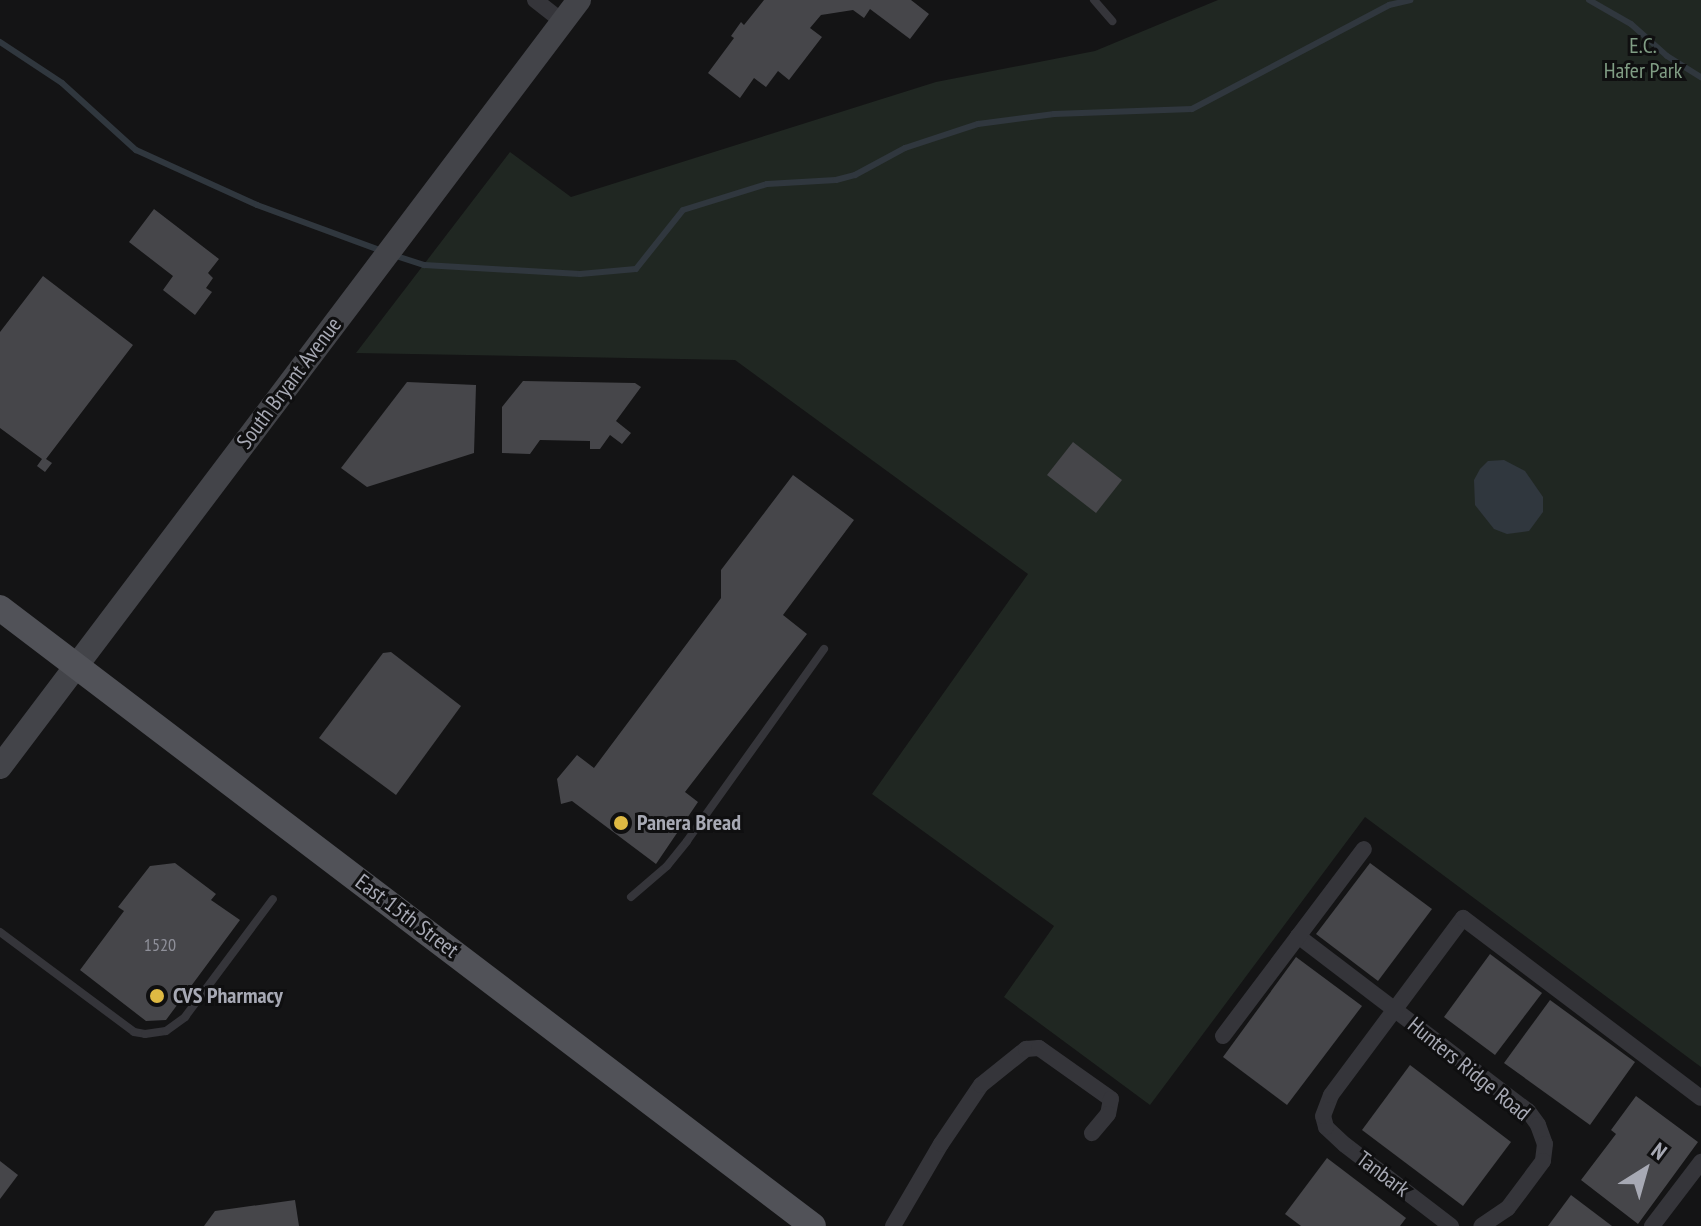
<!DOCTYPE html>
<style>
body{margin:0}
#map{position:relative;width:1701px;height:1226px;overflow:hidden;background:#141415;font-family:"PT Sans Narrow",sans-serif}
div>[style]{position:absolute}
.green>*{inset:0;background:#202722}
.water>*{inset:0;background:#30373e}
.stream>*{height:6px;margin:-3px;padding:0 3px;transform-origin:3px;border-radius:3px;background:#30373e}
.building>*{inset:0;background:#46464a}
.service>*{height:8px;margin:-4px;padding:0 4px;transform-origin:4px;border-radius:4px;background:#35353a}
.minor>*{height:16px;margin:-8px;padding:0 8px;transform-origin:8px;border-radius:8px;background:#35353a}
.secondary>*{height:24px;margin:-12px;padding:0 12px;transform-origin:12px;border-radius:12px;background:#434449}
.primary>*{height:26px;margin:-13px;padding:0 13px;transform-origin:13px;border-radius:13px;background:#515258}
.dots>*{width:22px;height:22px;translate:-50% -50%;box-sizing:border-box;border:4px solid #0f0f10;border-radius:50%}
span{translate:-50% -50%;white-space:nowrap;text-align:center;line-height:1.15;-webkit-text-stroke:6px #0f0f10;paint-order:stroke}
.number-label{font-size:18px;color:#8f909a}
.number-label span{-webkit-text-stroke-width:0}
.park-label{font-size:22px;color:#809d84}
.street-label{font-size:22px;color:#a7a9b4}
.poi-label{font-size:22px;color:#a7a9b4;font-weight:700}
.left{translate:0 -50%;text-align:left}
.north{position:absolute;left:1605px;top:1130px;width:80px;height:80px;-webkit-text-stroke:6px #0f0f10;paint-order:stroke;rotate:37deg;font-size:22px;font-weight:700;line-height:32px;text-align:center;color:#a7a9b4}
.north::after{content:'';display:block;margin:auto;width:28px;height:36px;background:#a7a9b4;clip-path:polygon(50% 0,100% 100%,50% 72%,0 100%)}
</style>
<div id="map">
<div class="green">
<i style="clip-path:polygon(1218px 0,1701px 0,1701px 1067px,1365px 817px,1150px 1105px,1004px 997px,1054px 926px,872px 794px,1028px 574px,735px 360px,356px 353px,510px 152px,571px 197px,936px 82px,1095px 51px)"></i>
</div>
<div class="water">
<i style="clip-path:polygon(1504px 460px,1525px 471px,1543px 497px,1543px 512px,1529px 531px,1507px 534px,1494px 529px,1475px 505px,1474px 480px,1480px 469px,1488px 461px)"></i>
</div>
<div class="stream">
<i style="left:1589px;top:0;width:48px;rotate:29.7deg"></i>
<i style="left:1631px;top:24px;width:48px;rotate:41.6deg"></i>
<i style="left:1667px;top:56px;width:40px;rotate:32deg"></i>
<i style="left:0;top:42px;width:74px;rotate:33.5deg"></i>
<i style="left:62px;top:83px;width:100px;rotate:42.2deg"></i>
<i style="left:136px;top:150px;width:133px;rotate:24.4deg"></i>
<i style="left:257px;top:205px;width:133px;rotate:20.2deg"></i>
<i style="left:393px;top:255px;width:33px;rotate:18deg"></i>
<i style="left:424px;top:265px;width:156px;rotate:3.3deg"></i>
<i style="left:580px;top:274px;width:56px;rotate:-5.1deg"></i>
<i style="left:636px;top:269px;width:75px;rotate:-51.5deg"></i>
<i style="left:683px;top:210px;width:88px;rotate:-17.2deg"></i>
<i style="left:767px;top:184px;width:69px;rotate:-3.3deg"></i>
<i style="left:836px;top:180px;width:20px;rotate:-15deg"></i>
<i style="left:855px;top:175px;width:57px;rotate:-28.4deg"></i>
<i style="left:905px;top:148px;width:77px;rotate:-18.2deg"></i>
<i style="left:978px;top:124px;width:77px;rotate:-7.5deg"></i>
<i style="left:1054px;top:114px;width:138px;rotate:-2.1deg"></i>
<i style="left:1192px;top:109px;width:223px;rotate:-27.8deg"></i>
<i style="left:1389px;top:5px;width:22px;rotate:-13deg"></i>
</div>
<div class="building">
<i style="clip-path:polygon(764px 0,911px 0,929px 14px,910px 39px,870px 9px,864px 18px,853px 10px,821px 15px,810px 28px,822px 37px,789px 80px,778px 71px,766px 87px,754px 78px,740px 98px,708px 73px,734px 38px,731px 36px,741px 22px,744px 25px)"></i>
<i style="clip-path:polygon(154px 209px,219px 259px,208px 273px,213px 278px,206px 288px,212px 292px,195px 315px,163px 290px,173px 276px,129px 242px)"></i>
<i style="clip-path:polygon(43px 276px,133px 345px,46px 459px,52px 463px,45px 472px,37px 466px,42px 459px,0 428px,0 332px)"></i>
<i style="clip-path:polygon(523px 381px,635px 383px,641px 387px,616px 421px,631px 433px,622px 444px,610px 435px,600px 449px,590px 449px,590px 441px,540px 440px,530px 454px,502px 453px,502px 407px)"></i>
<i style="clip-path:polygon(407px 382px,476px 385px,474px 453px,367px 487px,341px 468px)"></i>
<i style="clip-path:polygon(1073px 442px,1122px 480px,1096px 513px,1047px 475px)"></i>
<i style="clip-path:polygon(793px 475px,854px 520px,783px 615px,807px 634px,685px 792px,698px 802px,656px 864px,572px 801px,561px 804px,557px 779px,577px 755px,594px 768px,721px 598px,721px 570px)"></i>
<i style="clip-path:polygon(391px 652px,461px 706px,396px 795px,319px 738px,383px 653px)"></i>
<i style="clip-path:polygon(175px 863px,216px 894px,211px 900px,240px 920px,166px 1020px,146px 1021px,80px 970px,124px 911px,118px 907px,150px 866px)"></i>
<i style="clip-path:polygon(1370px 863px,1432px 909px,1378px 981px,1316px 934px)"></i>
<i style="clip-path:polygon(1490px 954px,1542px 993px,1495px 1055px,1444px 1017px)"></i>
<i style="clip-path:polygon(1296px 957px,1362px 1006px,1287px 1105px,1223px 1057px)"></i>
<i style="clip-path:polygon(1550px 1000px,1635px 1062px,1590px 1125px,1504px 1063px)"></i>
<i style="clip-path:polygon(1410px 1065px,1511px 1142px,1463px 1206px,1362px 1130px)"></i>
<i style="clip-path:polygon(1636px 1096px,1698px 1142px,1638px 1224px,1581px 1180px,1616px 1134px,1611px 1130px)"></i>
<i style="clip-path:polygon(1327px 1158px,1406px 1218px,1400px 1226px,1301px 1226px,1285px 1214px)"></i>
<i style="clip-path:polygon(0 1161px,18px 1175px,0 1199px)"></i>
<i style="clip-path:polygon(1571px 1195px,1612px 1226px,1548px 1226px)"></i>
<i style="clip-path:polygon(295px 1200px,299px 1226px,204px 1226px,215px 1211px)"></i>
</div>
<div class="service">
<i style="left:1094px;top:0;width:28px;rotate:49deg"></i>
<i style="left:631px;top:897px;width:48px;rotate:-40.7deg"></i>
<i style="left:667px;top:866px;width:32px;rotate:-51deg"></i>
<i style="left:687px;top:841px;width:236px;rotate:-54.5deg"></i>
<i style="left:0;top:932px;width:167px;rotate:36.7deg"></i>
<i style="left:134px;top:1032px;width:11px;rotate:10deg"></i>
<i style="left:145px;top:1034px;width:21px;rotate:-8deg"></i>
<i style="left:166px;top:1031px;width:24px;rotate:-36deg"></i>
<i style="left:185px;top:1017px;width:147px;rotate:-53.3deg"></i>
</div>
<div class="minor">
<i style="left:535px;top:0;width:34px;rotate:38deg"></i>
<i style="left:1298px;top:936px;width:289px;rotate:37.3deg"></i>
<i style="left:1528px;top:1111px;width:17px;rotate:54deg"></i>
<i style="left:1538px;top:1125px;width:20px;rotate:70deg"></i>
<i style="left:1545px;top:1144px;width:17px;rotate:97deg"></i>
<i style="left:1543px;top:1161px;width:59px;rotate:126.7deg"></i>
<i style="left:1508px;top:1208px;width:32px;rotate:146deg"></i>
<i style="left:1223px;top:1036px;width:234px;rotate:-53deg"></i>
<i style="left:893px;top:1226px;width:95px;rotate:-59.7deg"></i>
<i style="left:941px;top:1144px;width:71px;rotate:-55.9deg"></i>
<i style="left:981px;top:1085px;width:58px;rotate:-38.7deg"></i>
<i style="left:1026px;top:1049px;width:13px;rotate:-4deg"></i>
<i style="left:1039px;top:1048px;width:88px;rotate:35.3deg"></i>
<i style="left:1111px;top:1099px;width:15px;rotate:101deg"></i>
<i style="left:1108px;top:1114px;width:25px;rotate:130deg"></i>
<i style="left:1451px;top:1226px;width:133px;rotate:-142.6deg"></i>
<i style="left:1345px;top:1145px;width:26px;rotate:-137deg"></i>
<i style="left:1326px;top:1127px;width:11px;rotate:-105deg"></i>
<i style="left:1323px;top:1116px;width:22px;rotate:-69deg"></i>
<i style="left:1331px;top:1095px;width:221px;rotate:-53.3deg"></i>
<i style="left:1463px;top:918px;width:298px;rotate:37.1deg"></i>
<i style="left:1652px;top:1226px;width:81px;rotate:-52.6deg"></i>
</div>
<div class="secondary">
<i style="left:0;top:767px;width:961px;rotate:-52.95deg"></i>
</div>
<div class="primary">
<i style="left:0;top:608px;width:1021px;rotate:37.24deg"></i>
</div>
<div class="dots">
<i style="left:621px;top:823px;background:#deb943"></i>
<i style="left:157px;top:996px;background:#deb943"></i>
</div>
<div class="number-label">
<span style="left:160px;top:945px">1520</span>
</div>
<div class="park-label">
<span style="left:1643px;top:58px">E.C.<br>Hafer Park</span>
</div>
<div class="street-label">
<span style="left:289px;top:383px;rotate:-53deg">South Bryant Avenue</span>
<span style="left:407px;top:916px;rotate:37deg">East 15th Street</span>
<span style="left:1469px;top:1069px;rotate:39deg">Hunters Ridge Road</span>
<span style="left:1383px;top:1174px;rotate:37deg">Tanbark</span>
</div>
<div class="poi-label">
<span class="left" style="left:637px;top:823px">Panera Bread</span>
<span class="left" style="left:173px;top:996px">CVS Pharmacy</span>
</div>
<div class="north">N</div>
</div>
